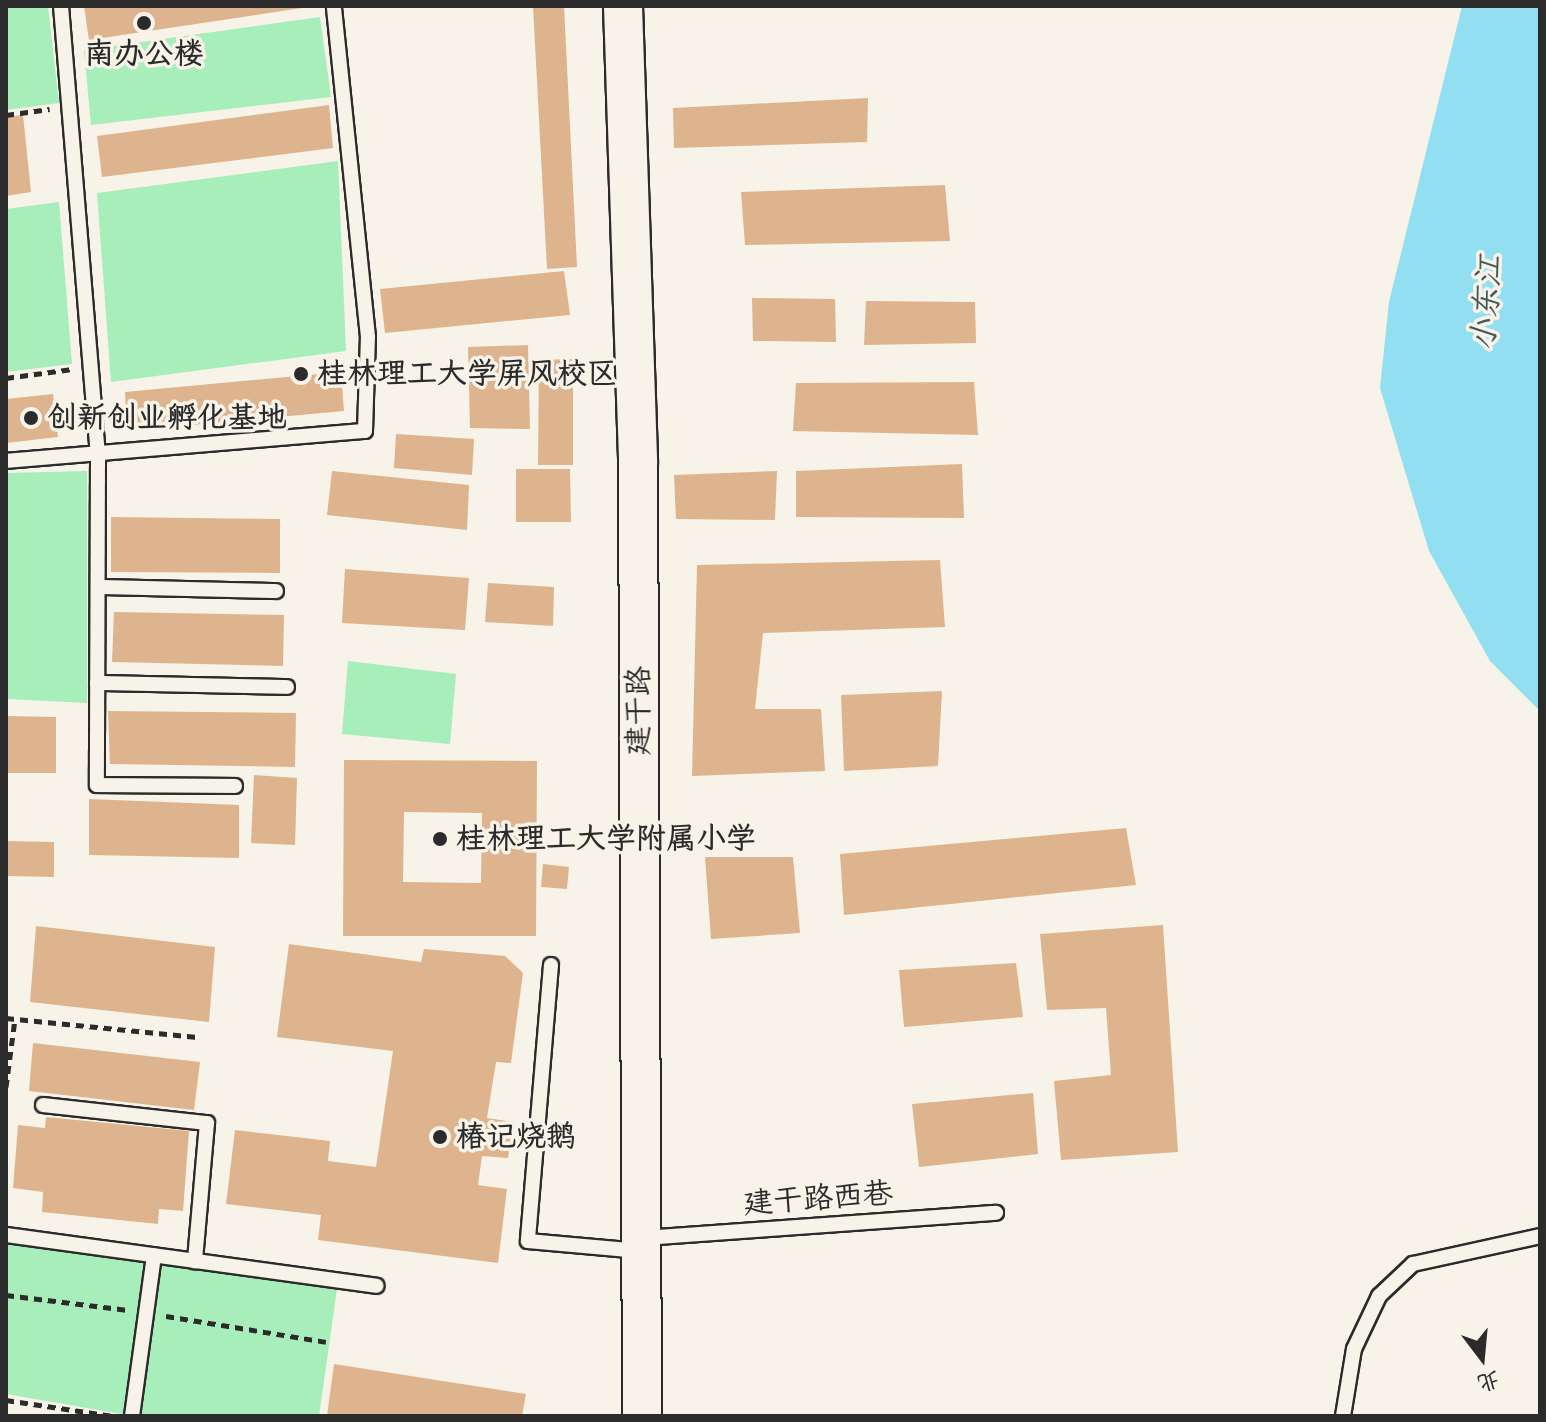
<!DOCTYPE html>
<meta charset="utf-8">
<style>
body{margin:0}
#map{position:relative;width:1546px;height:1422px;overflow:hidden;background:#f7f3e8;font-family:"Comic Neue","LXGW WenKai TC",sans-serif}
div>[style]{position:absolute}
.green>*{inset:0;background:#a7eeba}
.water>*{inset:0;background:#92dff1}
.building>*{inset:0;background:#deb48f}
.path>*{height:5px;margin-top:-2.5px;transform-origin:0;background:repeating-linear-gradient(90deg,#2b2b2b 0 8px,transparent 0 14px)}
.roads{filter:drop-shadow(2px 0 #2b2b2b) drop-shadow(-2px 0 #2b2b2b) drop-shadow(0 2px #2b2b2b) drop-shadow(0 -2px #2b2b2b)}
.service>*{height:14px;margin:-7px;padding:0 7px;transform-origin:7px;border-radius:7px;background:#f7f3e8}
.secondary>*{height:38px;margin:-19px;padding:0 19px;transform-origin:19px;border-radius:19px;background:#f7f3e8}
.dots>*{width:22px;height:22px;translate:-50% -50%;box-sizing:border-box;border:4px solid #f7f3e8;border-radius:50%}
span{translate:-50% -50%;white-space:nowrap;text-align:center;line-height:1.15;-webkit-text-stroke:7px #f7f3e8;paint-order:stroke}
.poi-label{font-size:30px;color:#2b2b2b;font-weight:700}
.left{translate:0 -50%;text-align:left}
.street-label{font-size:30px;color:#2b2b2b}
.water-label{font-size:32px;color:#45585c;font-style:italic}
.frame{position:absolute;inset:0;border:8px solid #2b2b2b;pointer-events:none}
.north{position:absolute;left:1442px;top:1318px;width:80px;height:80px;-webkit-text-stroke:6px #f7f3e8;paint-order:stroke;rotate:164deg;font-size:22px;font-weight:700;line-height:32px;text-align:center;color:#2b2b2b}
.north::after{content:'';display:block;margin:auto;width:28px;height:36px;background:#2b2b2b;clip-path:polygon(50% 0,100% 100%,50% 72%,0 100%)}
</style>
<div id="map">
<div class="green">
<i style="clip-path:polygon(6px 6px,48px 6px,59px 103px,6px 110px)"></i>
<i style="clip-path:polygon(320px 17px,331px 97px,91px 125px,84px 50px)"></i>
<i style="clip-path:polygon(338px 161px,346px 351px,111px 382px,97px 193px)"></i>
<i style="clip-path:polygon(59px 202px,72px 364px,6px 372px,6px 209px)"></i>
<i style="clip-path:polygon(87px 471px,87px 703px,6px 699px,6px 473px)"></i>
<i style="clip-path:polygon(348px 661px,456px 674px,450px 744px,342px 734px)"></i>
<i style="clip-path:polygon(6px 1242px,337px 1289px,319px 1416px,133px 1416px,6px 1394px)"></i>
</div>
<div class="water">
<i style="clip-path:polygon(1462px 6px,1540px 6px,1540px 711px,1490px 661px,1429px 551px,1380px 388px,1389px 302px)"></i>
</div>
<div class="building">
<i style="clip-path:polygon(84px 6px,302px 6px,302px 8px,89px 40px)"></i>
<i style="clip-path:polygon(533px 6px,564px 6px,577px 267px,547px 269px)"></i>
<i style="clip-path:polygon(868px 98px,867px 142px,674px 148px,673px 108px)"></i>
<i style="clip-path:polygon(329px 105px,333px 148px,102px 177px,97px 136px)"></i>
<i style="clip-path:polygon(23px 115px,31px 192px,6px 196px,6px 117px)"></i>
<i style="clip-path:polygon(945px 185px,950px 241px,745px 245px,741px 192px)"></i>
<i style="clip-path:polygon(564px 271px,570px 315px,385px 333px,380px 289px)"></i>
<i style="clip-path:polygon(752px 298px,835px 299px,836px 342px,753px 341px)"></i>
<i style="clip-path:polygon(866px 301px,975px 302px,976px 343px,864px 345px)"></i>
<i style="clip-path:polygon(528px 345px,530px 429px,470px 428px,468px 347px)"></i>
<i style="clip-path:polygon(573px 359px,573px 465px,538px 465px,539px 360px)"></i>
<i style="clip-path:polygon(341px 372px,344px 411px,127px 431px,125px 392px)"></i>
<i style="clip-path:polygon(974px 382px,978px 435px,793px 431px,796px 383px)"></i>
<i style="clip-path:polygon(53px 394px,58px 437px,6px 443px,6px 399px)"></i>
<i style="clip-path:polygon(396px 434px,474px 439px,472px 475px,394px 468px)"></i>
<i style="clip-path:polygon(962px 464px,964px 518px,796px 517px,796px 471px)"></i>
<i style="clip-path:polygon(516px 469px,570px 469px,571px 522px,516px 522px)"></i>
<i style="clip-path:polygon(332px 471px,469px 485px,467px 530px,327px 515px)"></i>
<i style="clip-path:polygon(777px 471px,775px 520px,676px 519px,674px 475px)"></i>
<i style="clip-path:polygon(111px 517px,280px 519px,280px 573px,111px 572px)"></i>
<i style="clip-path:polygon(940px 560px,945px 627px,763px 633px,755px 709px,821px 709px,825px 771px,692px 776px,697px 565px)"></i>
<i style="clip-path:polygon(345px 569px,469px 578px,465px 630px,342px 623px)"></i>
<i style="clip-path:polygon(488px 583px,554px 587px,553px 626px,485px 622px)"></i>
<i style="clip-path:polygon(114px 612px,284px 615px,283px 666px,112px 662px)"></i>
<i style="clip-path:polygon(942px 691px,938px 766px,844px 771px,841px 695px)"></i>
<i style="clip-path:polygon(108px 711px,296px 713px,295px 767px,110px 764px)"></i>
<i style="clip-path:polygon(6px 716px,56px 717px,56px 773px,6px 773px)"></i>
<i style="clip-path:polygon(evenodd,344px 760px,537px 761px,536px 936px,343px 936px,344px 760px,404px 812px,482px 813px,481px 883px,403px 882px,404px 812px)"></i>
<i style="clip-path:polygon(254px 775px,297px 778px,295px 845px,251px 843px)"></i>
<i style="clip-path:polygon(89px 799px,239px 805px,239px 858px,89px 855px)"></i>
<i style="clip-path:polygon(1126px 828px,1136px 885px,844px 915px,840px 854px)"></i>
<i style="clip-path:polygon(6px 841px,54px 842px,54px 877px,6px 876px)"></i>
<i style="clip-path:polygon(705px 857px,793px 857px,800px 933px,711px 939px)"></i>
<i style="clip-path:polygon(543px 864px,569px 867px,567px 889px,541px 887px)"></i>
<i style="clip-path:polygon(1163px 925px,1178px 1152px,1061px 1160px,1054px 1081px,1111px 1075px,1106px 1008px,1047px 1010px,1040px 934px)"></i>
<i style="clip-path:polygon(36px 926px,215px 947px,209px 1022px,30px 1002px)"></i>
<i style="clip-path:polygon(289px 944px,421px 962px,424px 949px,505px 956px,523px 973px,511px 1063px,496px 1062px,487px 1118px,513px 1122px,508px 1158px,482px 1156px,478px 1185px,507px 1189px,498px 1263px,318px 1240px,321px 1215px,226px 1204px,235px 1130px,330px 1141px,328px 1161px,376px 1167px,393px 1051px,277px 1037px)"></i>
<i style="clip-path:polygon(1016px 963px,1023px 1017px,904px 1027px,899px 970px)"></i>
<i style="clip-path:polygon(33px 1043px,200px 1062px,194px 1110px,29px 1091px)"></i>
<i style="clip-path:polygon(1033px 1093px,1038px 1154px,919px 1167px,912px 1104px)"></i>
<i style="clip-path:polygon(46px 1117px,189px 1131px,183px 1211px,159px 1209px,158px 1224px,42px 1212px,43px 1192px,13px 1188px,18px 1125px,45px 1128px)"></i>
<i style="clip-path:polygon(334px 1364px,526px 1394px,522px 1416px,327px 1416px)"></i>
</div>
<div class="path">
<i style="left:6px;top:115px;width:44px;rotate:-7.8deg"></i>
<i style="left:6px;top:378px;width:67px;rotate:-7.8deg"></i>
<i style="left:6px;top:1018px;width:192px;rotate:5.7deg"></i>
<i style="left:6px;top:1087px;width:69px;rotate:-82.5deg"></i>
<i style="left:6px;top:1295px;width:123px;rotate:7deg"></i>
<i style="left:166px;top:1316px;width:162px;rotate:9.2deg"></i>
<i style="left:6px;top:1400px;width:108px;rotate:8.5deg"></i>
</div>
<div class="roads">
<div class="service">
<i style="left:61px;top:6px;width:454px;rotate:85.3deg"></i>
<i style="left:98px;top:458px;width:327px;rotate:90.2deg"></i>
<i style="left:97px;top:785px;width:138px;rotate:0.4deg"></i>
<i style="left:6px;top:461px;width:360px;rotate:-4.8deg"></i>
<i style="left:365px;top:431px;width:94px;rotate:-88.2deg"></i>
<i style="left:368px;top:337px;width:333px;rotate:-95.9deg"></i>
<i style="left:98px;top:587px;width:178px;rotate:1.3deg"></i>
<i style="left:97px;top:683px;width:190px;rotate:1.2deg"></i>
<i style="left:551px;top:965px;width:277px;rotate:94.8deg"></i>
<i style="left:528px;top:1241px;width:112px;rotate:5.1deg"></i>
<i style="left:43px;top:1105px;width:165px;rotate:6.3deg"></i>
<i style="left:207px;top:1123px;width:139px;rotate:95deg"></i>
<i style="left:6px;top:1235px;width:374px;rotate:7.8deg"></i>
<i style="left:644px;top:1238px;width:353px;rotate:-4.1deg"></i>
<i style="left:132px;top:1416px;width:162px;rotate:-82.2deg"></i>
<i style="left:1343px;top:1416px;width:68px;rotate:-80.7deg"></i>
<i style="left:1354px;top:1349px;width:59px;rotate:-64.7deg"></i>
<i style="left:1379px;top:1296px;width:47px;rotate:-43.3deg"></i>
<i style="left:1413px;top:1264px;width:130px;rotate:-12.4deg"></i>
</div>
<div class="secondary">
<i style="left:623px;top:6px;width:454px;rotate:88.1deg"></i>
<i style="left:638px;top:460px;width:956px;rotate:89.76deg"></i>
</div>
</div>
<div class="dots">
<i style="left:144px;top:23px;background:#2b2b2b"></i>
<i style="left:301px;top:374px;background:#2b2b2b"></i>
<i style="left:31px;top:418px;background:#2b2b2b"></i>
<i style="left:440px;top:839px;background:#2b2b2b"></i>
<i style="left:440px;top:1137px;background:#2b2b2b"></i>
</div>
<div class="poi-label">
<span style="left:144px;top:54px">南办公楼</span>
<span class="left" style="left:317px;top:374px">桂林理工大学屏风校区</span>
<span class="left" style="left:47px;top:418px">创新创业孵化基地</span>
<span class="left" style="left:456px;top:839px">桂林理工大学附属小学</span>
<span class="left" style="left:456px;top:1137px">椿记烧鹅</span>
</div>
<div class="street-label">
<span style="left:639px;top:711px;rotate:-90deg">建干路</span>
<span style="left:818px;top:1199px;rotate:-4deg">建干路西巷</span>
</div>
<div class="water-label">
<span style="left:1487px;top:303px;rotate:-86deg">小东江</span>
</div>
<div class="frame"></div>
<div class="north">北</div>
</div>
